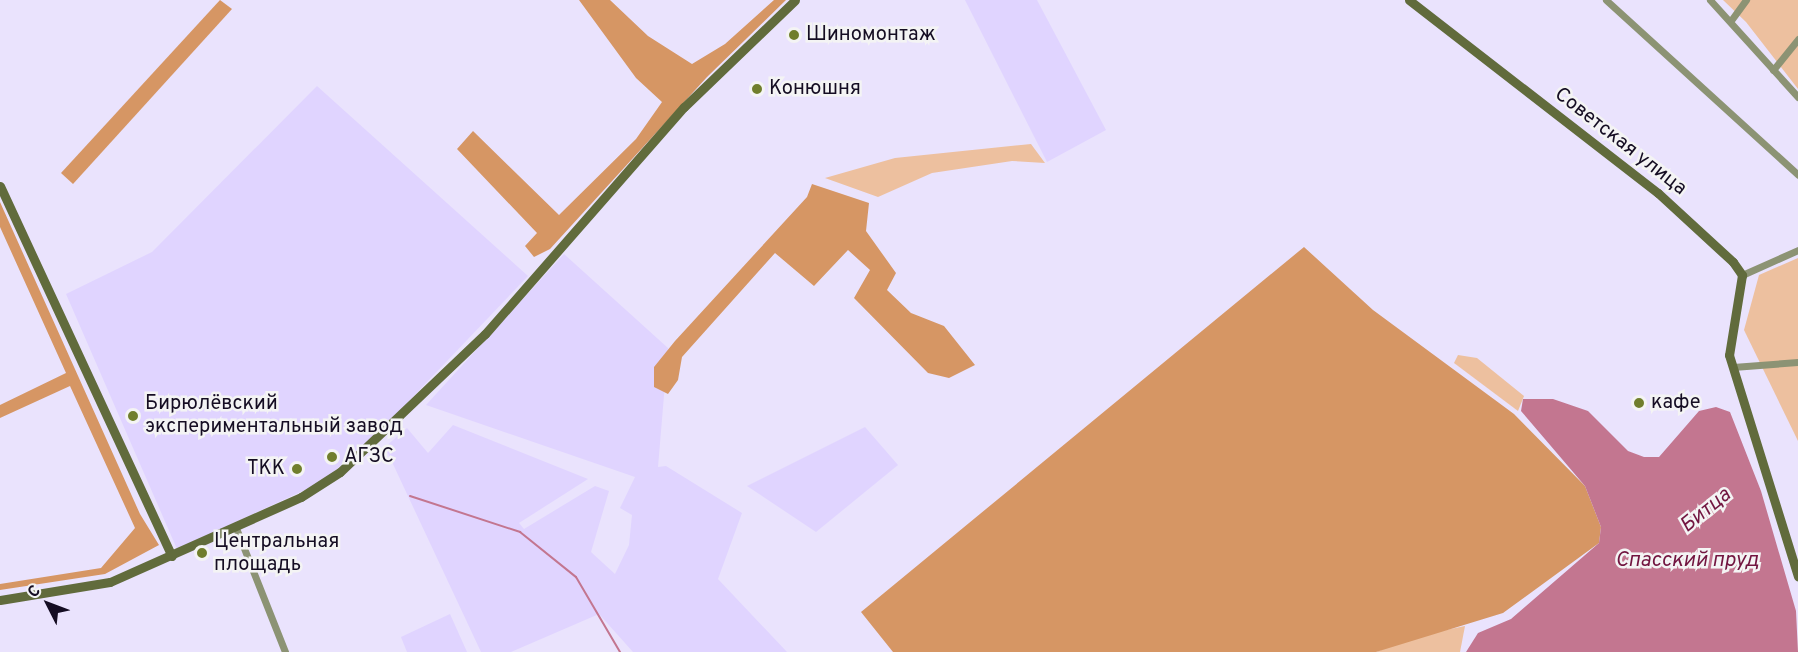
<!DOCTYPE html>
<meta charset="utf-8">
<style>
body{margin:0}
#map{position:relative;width:1798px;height:652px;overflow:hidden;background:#eae3fd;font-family:Overpass,sans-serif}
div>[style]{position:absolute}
.built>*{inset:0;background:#e0d4ff}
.green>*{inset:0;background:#edc09f}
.forest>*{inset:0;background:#d69664}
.water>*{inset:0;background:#c37690}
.stream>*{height:2px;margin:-1px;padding:0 1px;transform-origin:1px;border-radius:1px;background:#c37690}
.street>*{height:7px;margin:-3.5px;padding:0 3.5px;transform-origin:3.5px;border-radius:3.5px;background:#8c9374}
.secondary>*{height:9px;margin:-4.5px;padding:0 4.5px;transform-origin:4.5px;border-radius:4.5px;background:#616b3c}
.dots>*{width:16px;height:16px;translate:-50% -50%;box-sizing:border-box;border:3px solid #f4f4f4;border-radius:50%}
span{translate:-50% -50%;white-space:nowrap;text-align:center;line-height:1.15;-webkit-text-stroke:5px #f4f4f4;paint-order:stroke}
.poi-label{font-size:20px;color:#150d23}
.left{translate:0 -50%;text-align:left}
.right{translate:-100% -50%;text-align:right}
.street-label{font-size:20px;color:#150d23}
.water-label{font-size:21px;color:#721540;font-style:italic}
.north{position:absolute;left:18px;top:574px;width:60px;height:60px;-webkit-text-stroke:4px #f4f4f4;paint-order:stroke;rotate:312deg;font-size:16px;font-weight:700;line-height:24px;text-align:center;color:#150d23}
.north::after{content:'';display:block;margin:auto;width:21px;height:27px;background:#150d23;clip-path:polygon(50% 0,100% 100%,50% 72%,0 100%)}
</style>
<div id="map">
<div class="built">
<i style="clip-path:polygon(965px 0,1037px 0,1106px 130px,1047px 162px)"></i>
<i style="clip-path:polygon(317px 86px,528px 276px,385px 426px,322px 482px,177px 549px,66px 294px,152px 252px)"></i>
<i style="clip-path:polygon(564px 254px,668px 348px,658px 467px,666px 466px,742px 513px,718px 579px,787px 652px,633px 652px,599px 614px,511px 652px,481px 652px,385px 447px,407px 428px,428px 453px,453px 425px,588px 479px,519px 523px,524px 529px,595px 486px,609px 491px,591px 552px,615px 574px,629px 545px,632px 515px,620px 508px,635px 477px,426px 405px)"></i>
<i style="clip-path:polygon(865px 427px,898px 465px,816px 532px,747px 486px)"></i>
<i style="clip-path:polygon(450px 614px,467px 652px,407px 652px,401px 637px)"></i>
</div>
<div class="green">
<i style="clip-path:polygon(1723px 0,1798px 0,1798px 89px,1746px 22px)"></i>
<i style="clip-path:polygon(1031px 144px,1045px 163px,1012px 161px,932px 173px,878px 197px,825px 178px,895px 158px)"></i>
<i style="clip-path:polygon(1798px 258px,1798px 441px,1744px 330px,1759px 275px)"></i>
<i style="clip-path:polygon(1458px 355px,1477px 358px,1524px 396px,1518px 411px,1454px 363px)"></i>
<i style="clip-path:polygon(1465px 626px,1460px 652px,1376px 652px,1417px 636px)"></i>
</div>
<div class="forest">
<i style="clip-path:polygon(220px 0,232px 9px,73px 184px,61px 173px)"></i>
<i style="clip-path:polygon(579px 0,610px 0,648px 36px,692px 64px,725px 44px,774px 0,786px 0,707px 77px,550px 249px,534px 257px,525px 246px,537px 233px,457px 149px,473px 131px,559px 215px,636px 139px,662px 102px,636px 78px)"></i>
<i style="clip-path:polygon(812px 184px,869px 203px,866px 231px,896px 273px,887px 290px,911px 313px,944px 326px,975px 365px,949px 378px,928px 373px,854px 298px,870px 270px,848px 250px,814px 286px,775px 253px,682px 357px,678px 380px,668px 394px,654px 387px,654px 367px,675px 341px,807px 197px)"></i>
<i style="clip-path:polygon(0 202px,140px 514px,159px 545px,105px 574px,0 590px,0 584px,101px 568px,135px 528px,70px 386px,0 418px,0 405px,66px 373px,0 227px)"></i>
<i style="clip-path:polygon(1304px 247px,1373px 310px,1514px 414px,1585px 486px,1601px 527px,1599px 543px,1503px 613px,1376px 652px,893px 652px,861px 612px)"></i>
</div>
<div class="water">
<i style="clip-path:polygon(1523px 399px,1553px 399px,1588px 411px,1628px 451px,1644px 457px,1659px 457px,1699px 411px,1716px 407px,1730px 412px,1761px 491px,1796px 611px,1798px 652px,1466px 652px,1478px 633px,1511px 619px,1599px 543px,1601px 527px,1585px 486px,1521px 411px)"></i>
</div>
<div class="stream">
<i style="left:410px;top:496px;width:116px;rotate:18.1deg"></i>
<i style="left:520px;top:532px;width:72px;rotate:38.8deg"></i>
<i style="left:576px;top:577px;width:87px;rotate:59.6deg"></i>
</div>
<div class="street">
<i style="left:1606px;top:0;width:260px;rotate:42.3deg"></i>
<i style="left:1710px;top:0;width:131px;rotate:47.8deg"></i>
<i style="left:1732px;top:19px;width:24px;rotate:-54deg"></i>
<i style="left:1773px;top:70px;width:40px;rotate:-51deg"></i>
<i style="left:1742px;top:275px;width:61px;rotate:-24.1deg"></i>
<i style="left:1733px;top:367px;width:65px;rotate:-4.4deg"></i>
<i style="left:236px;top:528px;width:133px;rotate:68.4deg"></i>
</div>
<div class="secondary">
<i style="left:1409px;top:0;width:315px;rotate:37.8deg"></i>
<i style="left:1658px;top:193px;width:102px;rotate:42.6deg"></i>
<i style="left:1733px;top:262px;width:16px;rotate:55deg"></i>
<i style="left:1742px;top:275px;width:81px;rotate:99.2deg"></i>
<i style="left:1729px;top:355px;width:232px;rotate:72.7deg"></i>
<i style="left:0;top:186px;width:408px;rotate:65.1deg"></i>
<i style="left:0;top:600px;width:111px;rotate:-9.3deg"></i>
<i style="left:110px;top:582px;width:209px;rotate:-24deg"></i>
<i style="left:301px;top:497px;width:46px;rotate:-32.7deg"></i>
<i style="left:340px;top:472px;width:200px;rotate:-43.6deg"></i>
<i style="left:485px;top:334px;width:302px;rotate:-48.8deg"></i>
<i style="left:684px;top:107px;width:154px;rotate:-43.9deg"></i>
</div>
<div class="dots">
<i style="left:794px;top:35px;background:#707e2c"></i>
<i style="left:757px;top:89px;background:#707e2c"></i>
<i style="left:1639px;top:403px;background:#707e2c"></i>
<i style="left:133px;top:416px;background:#707e2c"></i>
<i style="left:332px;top:457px;background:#707e2c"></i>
<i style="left:297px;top:469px;background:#707e2c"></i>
<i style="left:202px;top:553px;background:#707e2c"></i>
</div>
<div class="poi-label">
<span class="left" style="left:806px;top:35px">Шиномонтаж</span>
<span class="left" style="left:769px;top:89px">Конюшня</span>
<span class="left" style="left:1651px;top:403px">кафе</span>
<span class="left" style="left:145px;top:416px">Бирюлёвский<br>экспериментальный завод</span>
<span class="left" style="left:344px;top:457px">АГЗС</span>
<span class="right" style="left:285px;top:469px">ТКК</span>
<span class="left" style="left:214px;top:554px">Центральная<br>площадь</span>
</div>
<div class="street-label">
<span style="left:1620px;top:142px;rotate:38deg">Советская улица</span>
</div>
<div class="water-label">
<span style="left:1706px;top:511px;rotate:-39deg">Битца</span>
<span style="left:1687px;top:561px">Спасский пруд</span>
</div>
<div class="north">С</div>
</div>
